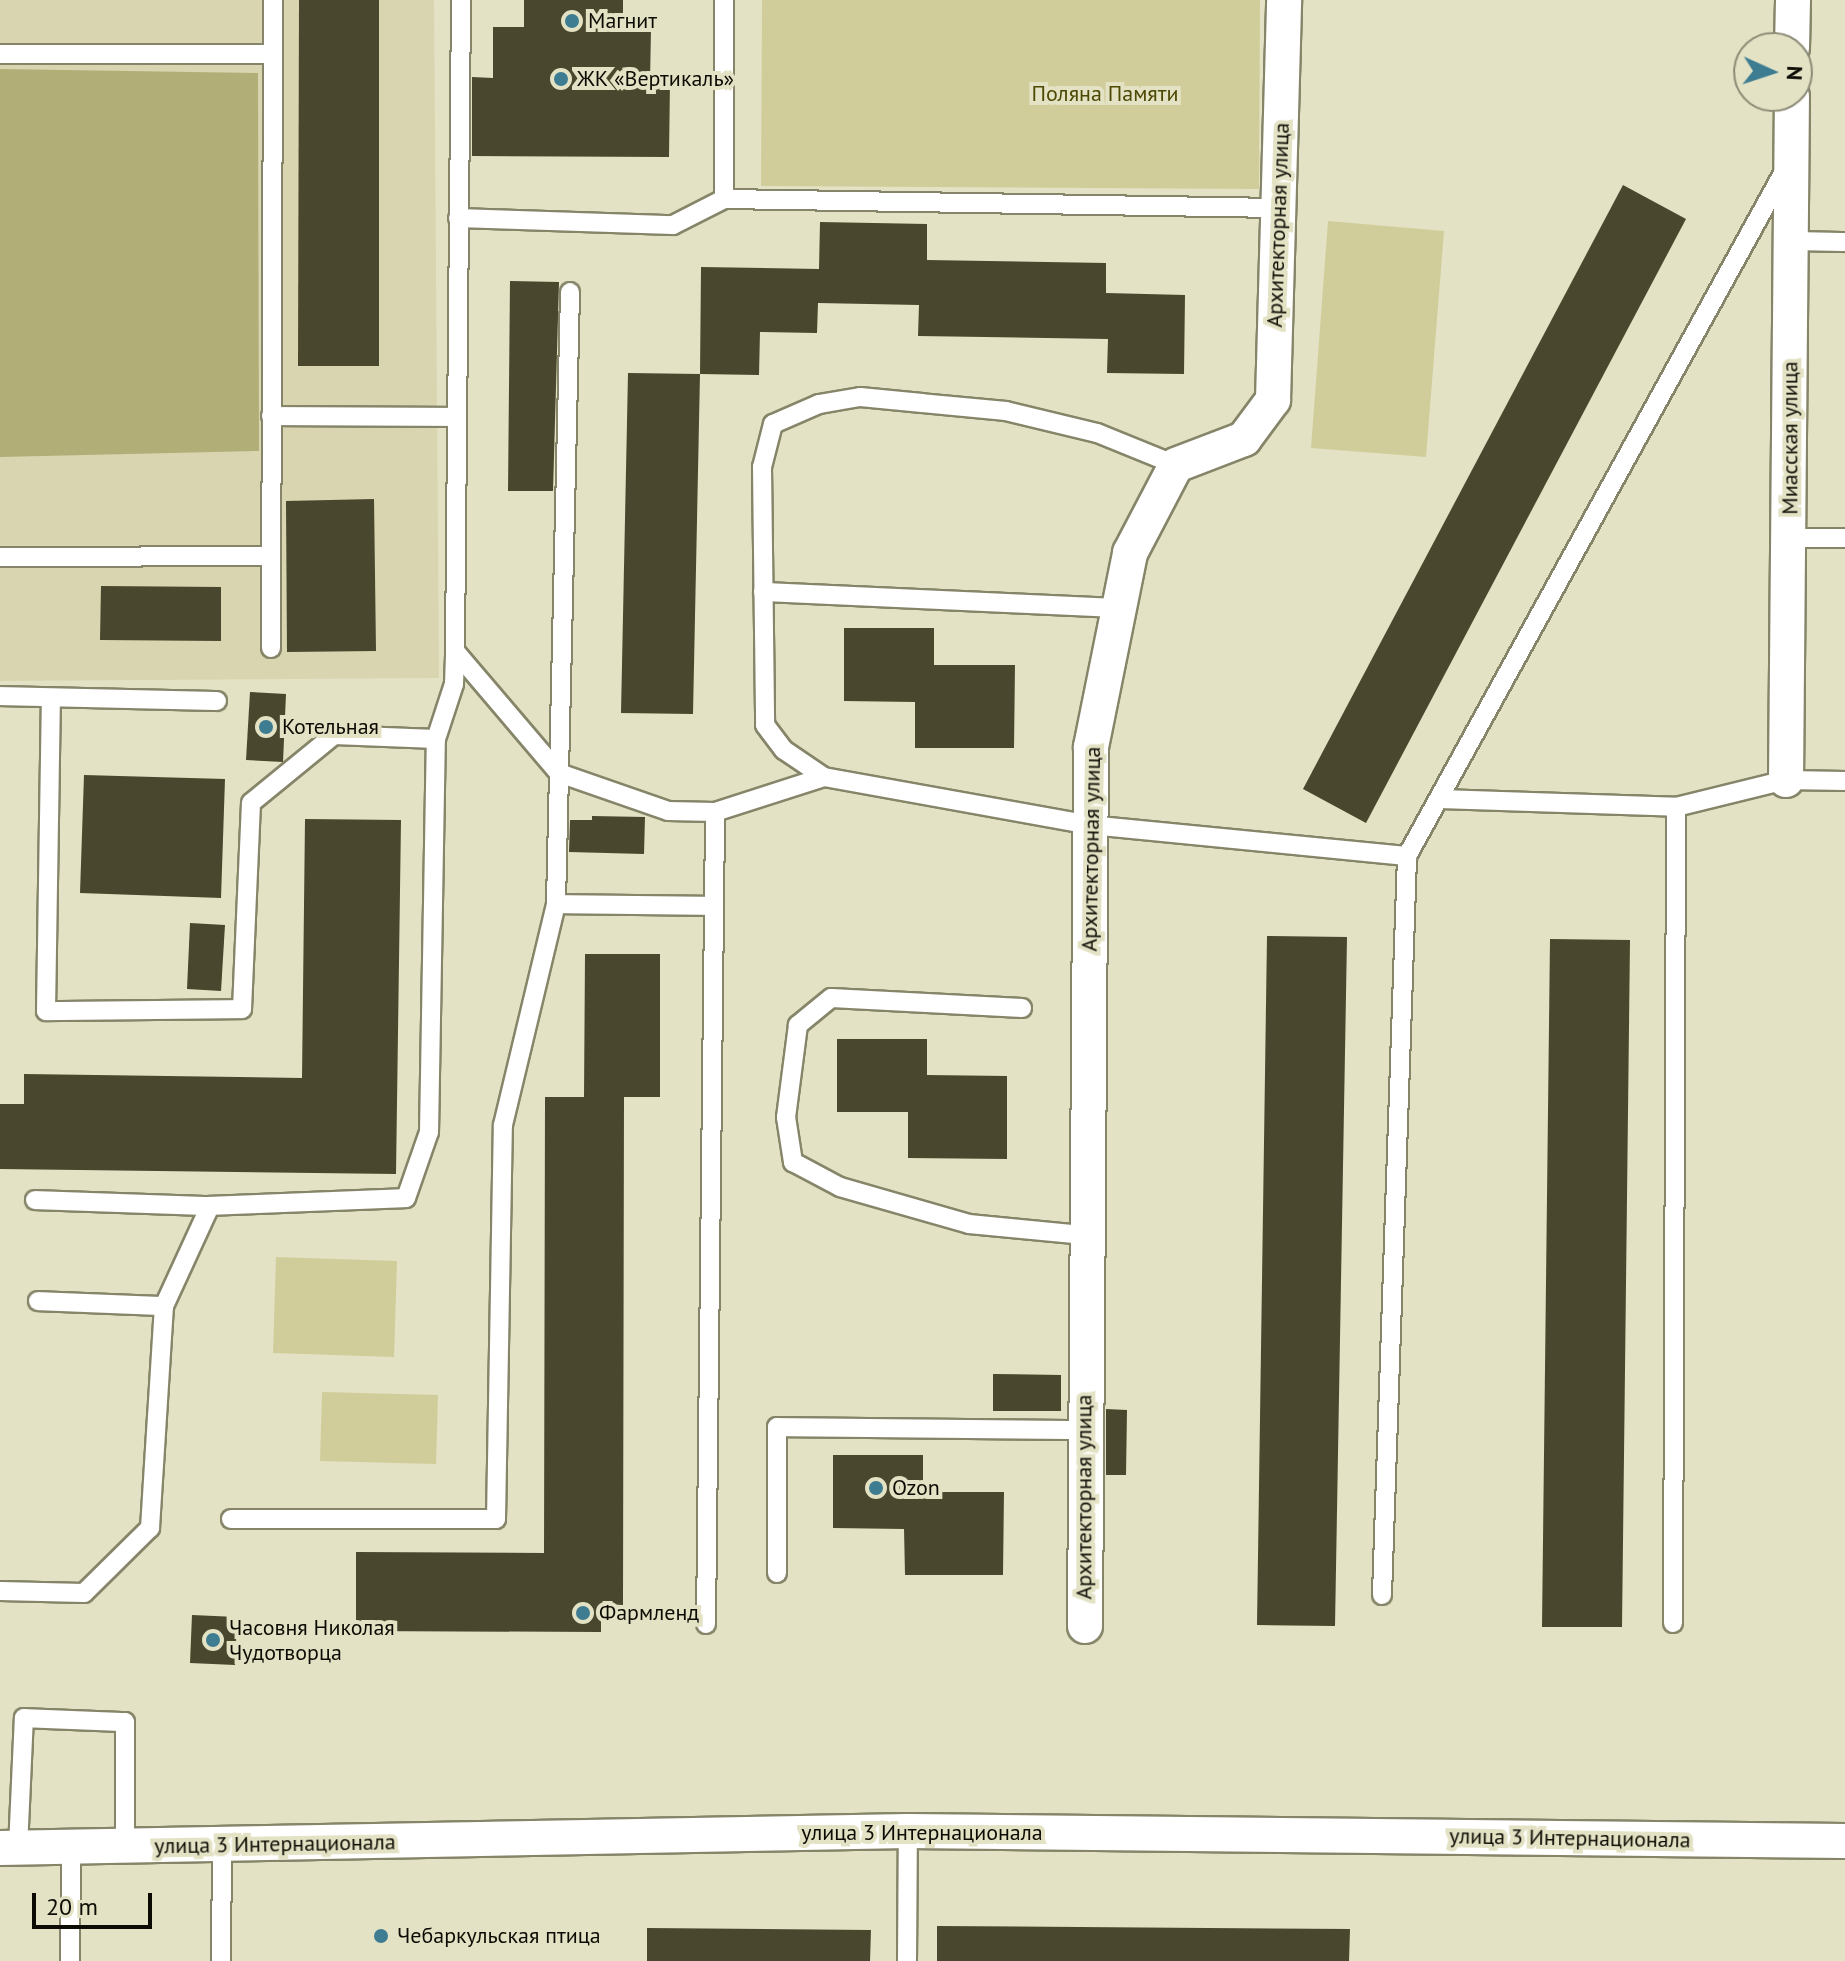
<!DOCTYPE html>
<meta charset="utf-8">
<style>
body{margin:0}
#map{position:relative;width:1845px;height:1961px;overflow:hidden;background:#e3e2c4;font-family:"PT Sans",sans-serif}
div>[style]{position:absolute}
.built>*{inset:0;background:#d8d5b0}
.green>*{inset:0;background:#d1cd9b}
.forest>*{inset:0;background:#b2ae78}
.building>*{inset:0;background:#49472d}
.roads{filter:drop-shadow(2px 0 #868569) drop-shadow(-2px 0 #868569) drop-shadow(0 2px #868569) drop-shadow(0 -2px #868569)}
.lane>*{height:18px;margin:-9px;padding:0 9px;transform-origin:9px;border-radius:9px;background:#fff}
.street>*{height:34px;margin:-17px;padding:0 17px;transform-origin:17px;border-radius:17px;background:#fff}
.dots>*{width:22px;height:22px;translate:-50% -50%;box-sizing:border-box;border:4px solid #e3e2c4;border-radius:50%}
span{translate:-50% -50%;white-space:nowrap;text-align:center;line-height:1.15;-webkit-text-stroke:8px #e3e2c4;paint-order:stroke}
.poi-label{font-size:22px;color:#0d0c04}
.left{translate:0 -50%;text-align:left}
.park-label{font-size:22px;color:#4d4803}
.street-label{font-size:22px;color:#0d0c04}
.north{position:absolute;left:1733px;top:32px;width:80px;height:80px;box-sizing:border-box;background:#e3e2c4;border:2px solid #8d8c77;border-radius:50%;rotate:93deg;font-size:22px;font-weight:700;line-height:32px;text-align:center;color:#0d0c04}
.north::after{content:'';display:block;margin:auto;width:28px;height:36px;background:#3e7c92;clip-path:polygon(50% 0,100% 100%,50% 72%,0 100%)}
.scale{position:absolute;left:32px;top:1893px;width:120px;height:36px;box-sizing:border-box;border:4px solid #0d0c04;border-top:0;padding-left:10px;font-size:24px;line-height:28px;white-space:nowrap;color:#0d0c04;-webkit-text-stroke:6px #e3e2c4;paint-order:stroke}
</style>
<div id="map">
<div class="built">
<i style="clip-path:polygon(0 0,434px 0,439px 678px,0 681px)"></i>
</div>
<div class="green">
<i style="clip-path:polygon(762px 0,1260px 0,1259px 189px,761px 186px)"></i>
<i style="clip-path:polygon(1328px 221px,1444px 231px,1426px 457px,1311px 448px)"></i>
<i style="clip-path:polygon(276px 1257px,397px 1261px,394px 1357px,273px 1353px)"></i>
<i style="clip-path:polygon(322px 1392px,438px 1395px,436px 1464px,320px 1461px)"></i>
</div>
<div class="forest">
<i style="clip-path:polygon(0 69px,258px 73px,259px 451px,0 457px)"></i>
</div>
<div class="building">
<i style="clip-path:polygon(299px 0,379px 0,379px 366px,298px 366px)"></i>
<i style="clip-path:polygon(524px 0,623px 0,623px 29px,651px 29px,650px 81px,670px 81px,669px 157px,472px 156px,472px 77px,493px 78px,493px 27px,524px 27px)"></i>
<i style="clip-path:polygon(1623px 185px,1686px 219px,1366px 823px,1303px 789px)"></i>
<i style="clip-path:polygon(820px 222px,927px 224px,927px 260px,1106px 263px,1106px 293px,1185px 295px,1184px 374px,1107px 373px,1108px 339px,918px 336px,919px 305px,818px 303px,817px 333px,760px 332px,759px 375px,700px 374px,701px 267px,819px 269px)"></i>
<i style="clip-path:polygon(510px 281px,559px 282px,553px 491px,508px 491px)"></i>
<i style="clip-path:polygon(628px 373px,700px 374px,693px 714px,621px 713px)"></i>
<i style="clip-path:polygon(374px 499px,376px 651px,287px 652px,286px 501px)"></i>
<i style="clip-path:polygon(101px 586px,221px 587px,221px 641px,100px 640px)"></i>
<i style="clip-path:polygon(844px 628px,934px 628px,934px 665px,1015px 665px,1014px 748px,915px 748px,915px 702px,844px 701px)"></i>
<i style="clip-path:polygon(250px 692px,286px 694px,283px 762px,246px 760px)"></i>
<i style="clip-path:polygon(84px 775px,225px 779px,221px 898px,80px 893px)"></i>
<i style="clip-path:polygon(592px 816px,645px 817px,644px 854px,569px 852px,570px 820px,592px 820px)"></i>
<i style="clip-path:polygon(305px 819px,401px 820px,396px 1174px,0 1169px,0 1104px,24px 1104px,24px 1074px,302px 1078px)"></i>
<i style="clip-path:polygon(190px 923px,225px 925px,221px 991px,187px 989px)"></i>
<i style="clip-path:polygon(1267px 936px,1347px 937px,1335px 1626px,1257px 1625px)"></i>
<i style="clip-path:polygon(1550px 939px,1630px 940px,1622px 1627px,1542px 1627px)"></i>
<i style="clip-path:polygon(585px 954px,660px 954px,660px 1097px,624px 1097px,623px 1605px,601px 1604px,601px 1632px,356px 1631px,356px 1552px,544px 1553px,545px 1097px,584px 1097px)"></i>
<i style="clip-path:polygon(837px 1039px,927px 1039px,927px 1075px,1007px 1076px,1007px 1159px,908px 1158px,908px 1112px,837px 1112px)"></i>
<i style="clip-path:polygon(993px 1374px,1061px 1375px,1061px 1411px,993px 1411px)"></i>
<i style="clip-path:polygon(1106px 1409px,1127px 1410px,1126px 1475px,1106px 1475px)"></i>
<i style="clip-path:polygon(833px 1455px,923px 1455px,923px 1492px,1004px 1492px,1003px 1575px,905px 1575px,904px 1529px,833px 1528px)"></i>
<i style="clip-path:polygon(192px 1615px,237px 1617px,235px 1665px,190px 1663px)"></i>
<i style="clip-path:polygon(937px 1926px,1350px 1929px,1349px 1961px,937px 1961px)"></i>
<i style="clip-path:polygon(647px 1928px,871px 1930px,870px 1961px,647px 1961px)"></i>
</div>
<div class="roads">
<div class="lane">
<i style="left:461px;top:0;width:651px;rotate:90.53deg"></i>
<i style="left:455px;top:651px;width:160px;rotate:49.6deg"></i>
<i style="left:559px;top:773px;width:115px;rotate:19.2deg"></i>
<i style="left:668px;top:811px;width:47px;rotate:1.2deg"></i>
<i style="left:715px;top:812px;width:114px;rotate:-17.8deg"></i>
<i style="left:0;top:54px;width:272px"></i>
<i style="left:724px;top:199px;width:199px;rotate:-90deg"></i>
<i style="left:458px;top:218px;width:215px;rotate:1.9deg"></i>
<i style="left:673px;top:225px;width:57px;rotate:-27deg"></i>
<i style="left:724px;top:199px;width:555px;rotate:0.93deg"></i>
<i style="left:1791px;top:241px;width:54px;rotate:1.1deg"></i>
<i style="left:271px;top:416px;width:186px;rotate:0.3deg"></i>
<i style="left:1176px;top:465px;width:85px;rotate:-157.9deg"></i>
<i style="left:1097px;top:433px;width:94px;rotate:-166.4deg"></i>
<i style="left:1006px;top:411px;width:84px;rotate:-174.6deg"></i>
<i style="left:922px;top:403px;width:62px;rotate:-174.5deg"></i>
<i style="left:860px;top:397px;width:42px;rotate:170.3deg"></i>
<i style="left:819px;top:404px;width:50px;rotate:156.5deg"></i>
<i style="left:773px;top:424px;width:44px;rotate:104.3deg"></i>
<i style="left:762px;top:467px;width:258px;rotate:89.3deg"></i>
<i style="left:765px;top:725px;width:31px;rotate:53deg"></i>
<i style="left:784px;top:750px;width:48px;rotate:34deg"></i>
<i style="left:824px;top:777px;width:270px;rotate:10.2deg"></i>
<i style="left:1090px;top:825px;width:319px;rotate:5.6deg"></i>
<i style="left:1789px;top:538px;width:56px"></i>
<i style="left:0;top:557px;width:271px;rotate:-0.2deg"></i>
<i style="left:763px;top:592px;width:356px;rotate:2.6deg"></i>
<i style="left:271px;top:648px;width:648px;rotate:-89.82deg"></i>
<i style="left:0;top:696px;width:217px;rotate:1.3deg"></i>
<i style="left:436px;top:739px;width:58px;rotate:-71.9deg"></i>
<i style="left:454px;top:684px;width:33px;rotate:-88deg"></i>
<i style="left:1440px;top:799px;width:236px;rotate:1.9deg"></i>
<i style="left:1676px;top:807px;width:113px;rotate:-13.8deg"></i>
<i style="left:1786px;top:780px;width:59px;rotate:1deg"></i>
<i style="left:556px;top:904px;width:158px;rotate:0.7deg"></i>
<i style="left:1022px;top:1008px;width:191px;rotate:-177deg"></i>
<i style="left:831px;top:998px;width:43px;rotate:140.7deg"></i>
<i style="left:798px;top:1025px;width:93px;rotate:97.4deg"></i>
<i style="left:786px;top:1117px;width:46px;rotate:81.2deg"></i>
<i style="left:793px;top:1162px;width:53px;rotate:28deg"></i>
<i style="left:840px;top:1187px;width:134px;rotate:16deg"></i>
<i style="left:969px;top:1224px;width:116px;rotate:5.5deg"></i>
<i style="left:35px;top:1200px;width:175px;rotate:2deg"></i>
<i style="left:38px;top:1301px;width:126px;rotate:2.3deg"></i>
<i style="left:231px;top:1519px;width:265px"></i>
<i style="left:496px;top:1519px;width:394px;rotate:-89deg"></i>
<i style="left:503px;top:1125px;width:227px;rotate:-76.5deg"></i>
<i style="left:556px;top:904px;width:612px;rotate:-88.69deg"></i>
<i style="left:777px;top:1573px;width:146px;rotate:-90deg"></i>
<i style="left:777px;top:1427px;width:307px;rotate:0.6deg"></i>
<i style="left:0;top:1591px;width:84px;rotate:1.4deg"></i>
<i style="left:84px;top:1593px;width:93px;rotate:-44.6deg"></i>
<i style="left:150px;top:1528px;width:222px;rotate:-86.4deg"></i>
<i style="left:164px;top:1306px;width:110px;rotate:-65.3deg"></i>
<i style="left:210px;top:1206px;width:196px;rotate:-2.3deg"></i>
<i style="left:406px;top:1198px;width:70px;rotate:-70.8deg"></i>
<i style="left:429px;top:1132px;width:393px;rotate:-89deg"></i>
<i style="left:436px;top:739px;width:102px;rotate:-177.8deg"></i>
<i style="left:334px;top:735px;width:107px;rotate:140.7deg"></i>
<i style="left:251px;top:803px;width:206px;rotate:92.5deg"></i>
<i style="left:242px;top:1009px;width:196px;rotate:179.4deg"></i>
<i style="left:46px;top:1011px;width:313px;rotate:-89.1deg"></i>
<i style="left:1382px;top:1595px;width:739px;rotate:-88.06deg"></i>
<i style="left:1407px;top:856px;width:785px;rotate:-61.15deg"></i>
<i style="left:1673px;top:1623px;width:816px;rotate:-89.79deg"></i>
<i style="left:706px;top:1624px;width:812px;rotate:-89.36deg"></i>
<i style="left:18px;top:1848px;width:130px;rotate:-87.4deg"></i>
<i style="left:24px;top:1718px;width:101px;rotate:2.3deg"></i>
<i style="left:125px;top:1722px;width:125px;rotate:90deg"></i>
<i style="left:70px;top:1961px;width:113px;rotate:-89.5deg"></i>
<i style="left:221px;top:1961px;width:116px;rotate:-89.5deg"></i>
<i style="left:907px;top:1961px;width:130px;rotate:-89.6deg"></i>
</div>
<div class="street">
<i style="left:1792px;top:48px;width:48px;rotate:-88.8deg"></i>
<i style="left:1786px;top:780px;width:684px;rotate:-89.5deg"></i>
<i style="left:1085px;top:1626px;width:879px;rotate:-89.61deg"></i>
<i style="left:1091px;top:747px;width:198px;rotate:-78.6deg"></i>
<i style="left:1130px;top:553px;width:99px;rotate:-62.4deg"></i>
<i style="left:1176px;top:465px;width:73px;rotate:-20.9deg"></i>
<i style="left:1244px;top:439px;width:49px;rotate:-53.4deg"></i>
<i style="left:1273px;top:400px;width:400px;rotate:-88.4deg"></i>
<i style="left:0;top:1848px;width:908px;rotate:-1.07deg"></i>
<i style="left:908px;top:1831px;width:937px;rotate:0.61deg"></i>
</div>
</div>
<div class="dots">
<i style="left:572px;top:21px;background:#3e7c92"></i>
<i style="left:561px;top:79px;background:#3e7c92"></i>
<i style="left:266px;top:727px;background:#3e7c92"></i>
<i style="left:876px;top:1488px;background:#3e7c92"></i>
<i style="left:583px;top:1613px;background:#3e7c92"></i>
<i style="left:213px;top:1640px;background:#3e7c92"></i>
<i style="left:381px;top:1936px;background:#3e7c92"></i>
</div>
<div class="poi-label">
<span class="left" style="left:588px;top:21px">Магнит</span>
<span class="left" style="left:577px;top:79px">ЖК «Вертикаль»</span>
<span class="left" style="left:282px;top:727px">Котельная</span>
<span class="left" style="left:892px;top:1488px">Ozon</span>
<span class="left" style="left:599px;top:1613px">Фармленд</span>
<span class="left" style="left:229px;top:1640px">Часовня Николая<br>Чудотворца</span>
<span class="left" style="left:397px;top:1936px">Чебаркульская птица</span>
</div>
<div class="park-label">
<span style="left:1105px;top:94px">Поляна Памяти</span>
</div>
<div class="street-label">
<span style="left:1278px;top:225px;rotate:-88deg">Архитекторная улица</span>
<span style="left:1790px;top:438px;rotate:-90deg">Миасская улица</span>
<span style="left:1091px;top:849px;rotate:-89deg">Архитекторная улица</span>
<span style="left:1084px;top:1497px;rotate:-90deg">Архитекторная улица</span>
<span style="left:922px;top:1833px">улица 3 Интернационала</span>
<span style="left:1570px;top:1838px;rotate:1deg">улица 3 Интернационала</span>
<span style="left:275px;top:1844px;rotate:-1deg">улица 3 Интернационала</span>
</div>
<div class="north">N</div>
<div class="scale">20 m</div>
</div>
